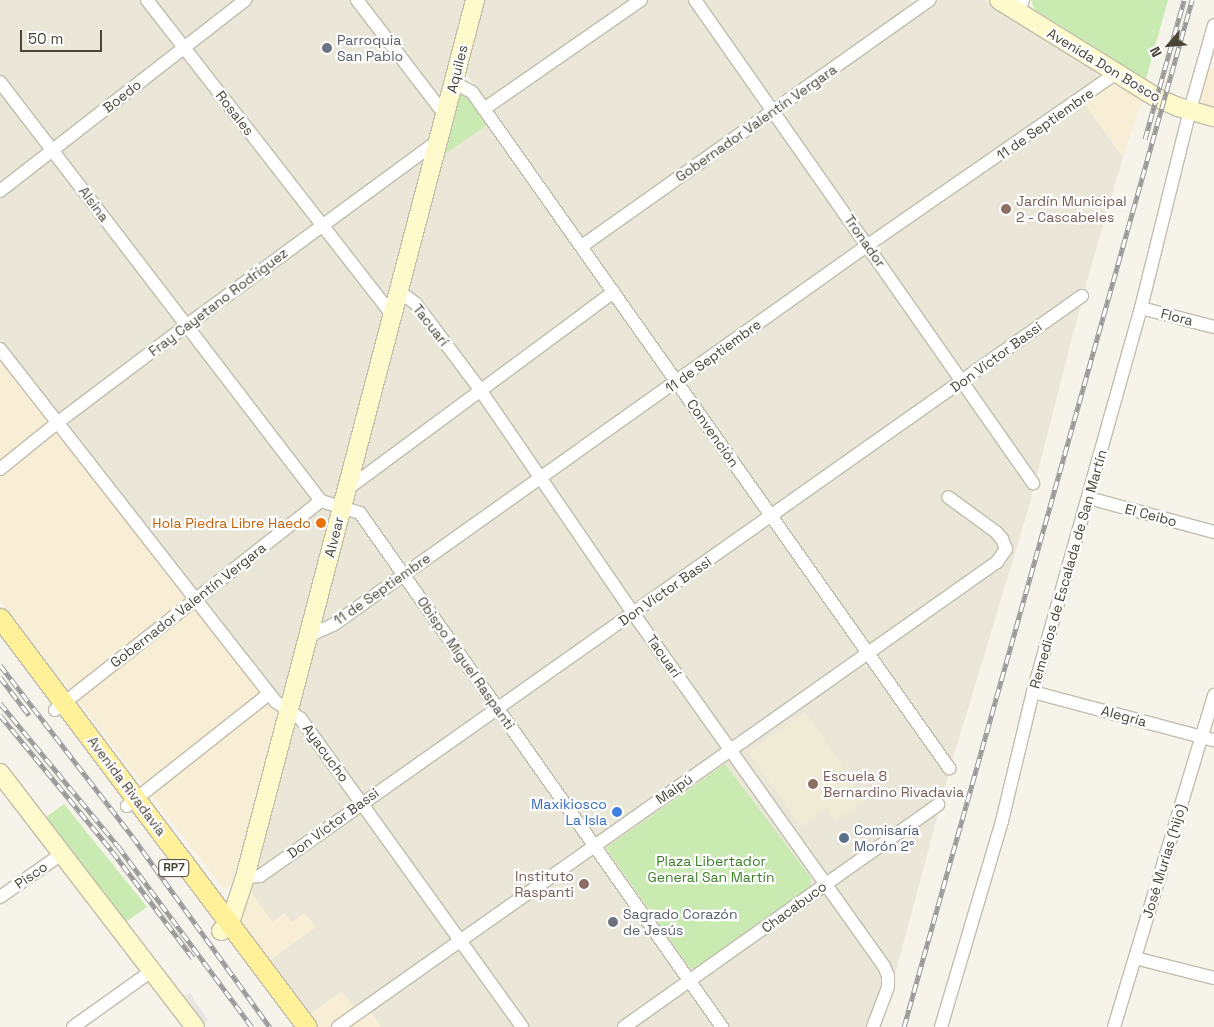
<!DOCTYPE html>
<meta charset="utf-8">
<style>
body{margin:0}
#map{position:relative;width:1214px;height:1027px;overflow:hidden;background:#f6f4ea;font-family:"Space Grotesk",sans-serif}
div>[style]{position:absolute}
.residential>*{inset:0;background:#eae7d8}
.commercial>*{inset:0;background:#f7eed5}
.education>*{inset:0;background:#efebd4}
.green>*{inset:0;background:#c9ebb2}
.parking>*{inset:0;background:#e7e6e2}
.roads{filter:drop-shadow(1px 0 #c2bdac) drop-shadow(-1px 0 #c2bdac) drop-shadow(0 1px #c2bdac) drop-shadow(0 -1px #c2bdac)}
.street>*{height:12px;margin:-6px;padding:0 6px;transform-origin:6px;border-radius:6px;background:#fff}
.secondary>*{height:18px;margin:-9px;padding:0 9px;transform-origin:9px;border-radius:9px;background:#fffacb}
.primary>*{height:19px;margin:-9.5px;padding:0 9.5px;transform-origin:9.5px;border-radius:9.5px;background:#fff09a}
.rail>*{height:5px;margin-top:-2.5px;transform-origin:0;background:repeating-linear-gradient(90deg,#fff 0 9px,#999 0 18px);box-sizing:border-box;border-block:1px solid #999}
.dots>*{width:14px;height:14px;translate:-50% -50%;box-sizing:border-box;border:2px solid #fff;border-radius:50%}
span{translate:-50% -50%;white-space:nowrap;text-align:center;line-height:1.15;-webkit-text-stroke:4.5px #fff;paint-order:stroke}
.shield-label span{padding:1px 4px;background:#fff;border:1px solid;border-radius:4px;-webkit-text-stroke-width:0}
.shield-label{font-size:12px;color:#4a4538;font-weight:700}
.worship-label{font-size:14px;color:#5b616d}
.left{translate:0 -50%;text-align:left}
.street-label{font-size:14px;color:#4a4538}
.education-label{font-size:14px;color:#785e54}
.right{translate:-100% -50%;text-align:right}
.food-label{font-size:14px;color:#c56008}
.shop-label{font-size:14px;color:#366cbe}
.service-label{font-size:14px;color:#4e5e75}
.park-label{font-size:14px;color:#3d7f27}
.north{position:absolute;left:1144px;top:20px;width:50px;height:50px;-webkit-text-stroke:4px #fff;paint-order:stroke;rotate:243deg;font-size:14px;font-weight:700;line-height:20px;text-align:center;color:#4a4538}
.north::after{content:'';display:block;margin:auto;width:18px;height:22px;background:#4a4538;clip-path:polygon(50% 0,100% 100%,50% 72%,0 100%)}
.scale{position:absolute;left:20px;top:30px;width:82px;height:22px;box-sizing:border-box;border:2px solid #4a4538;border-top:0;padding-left:6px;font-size:15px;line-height:18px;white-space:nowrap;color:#4a4538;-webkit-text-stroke:4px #fff;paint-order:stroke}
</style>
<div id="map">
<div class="residential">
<i style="clip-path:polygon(0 0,632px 0,489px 99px,483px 99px,455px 56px,431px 135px,427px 141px,66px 410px,60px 413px,54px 413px,0 346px)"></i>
<i style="clip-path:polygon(649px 0,690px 0,770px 116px,937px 0,984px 0,1095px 68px,1099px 76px,1098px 80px,861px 243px,961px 388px,1081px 303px,1028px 510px,953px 758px,881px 1027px,317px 1027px,241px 922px,291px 715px,68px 427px,70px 421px,421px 156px,457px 96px,461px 94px,470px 98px,485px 118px)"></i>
<i style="clip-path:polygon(701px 0,910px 0,914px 5px,781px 99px,777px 99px,769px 96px)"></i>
<i style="clip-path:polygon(1083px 101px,1123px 157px,1084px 291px,968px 370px,962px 369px,879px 253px,880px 246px,882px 243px)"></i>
</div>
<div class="commercial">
<i style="clip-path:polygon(1209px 68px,1214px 69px,1214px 108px,1204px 104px,1200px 97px)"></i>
<i style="clip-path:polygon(1112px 84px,1143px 99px,1123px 157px,1083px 101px)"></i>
<i style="clip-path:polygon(0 353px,276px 710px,279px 728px,230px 887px,223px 888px,0 600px)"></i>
<i style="clip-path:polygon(247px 885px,272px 922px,284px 913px,292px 922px,305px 913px,316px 927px,269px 961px,241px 922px,240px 917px)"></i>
<i style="clip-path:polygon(342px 991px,354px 1008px,328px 1027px,317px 1027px,309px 1015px)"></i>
<i style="clip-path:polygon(370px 1010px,381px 1027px,346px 1027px)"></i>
</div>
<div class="education">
<i style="clip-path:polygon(805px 711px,865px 800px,836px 821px,826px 808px,801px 827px,749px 752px)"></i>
</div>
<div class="green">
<i style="clip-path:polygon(1031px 0,1168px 0,1146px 79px,1034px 9px)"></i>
<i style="clip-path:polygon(463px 95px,470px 101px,487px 125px,442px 156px,459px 96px)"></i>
<i style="clip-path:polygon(725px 764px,811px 878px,810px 888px,700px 968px,690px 968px,606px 848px)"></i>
<i style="clip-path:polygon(64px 804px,147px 907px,126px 922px,46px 817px)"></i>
</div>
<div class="parking">
<i style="clip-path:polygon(190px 993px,208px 1020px,202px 1027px,180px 997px)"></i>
</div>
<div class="roads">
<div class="street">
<i style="left:147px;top:0;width:399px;rotate:52.1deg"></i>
<i style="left:357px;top:0;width:145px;rotate:52.6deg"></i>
<i style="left:695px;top:0;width:590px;rotate:55.02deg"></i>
<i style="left:1017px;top:12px;width:13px;rotate:-63deg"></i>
<i style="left:0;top:82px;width:528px;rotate:52.54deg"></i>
<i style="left:321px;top:501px;width:41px;rotate:17.1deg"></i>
<i style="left:360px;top:513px;width:629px;rotate:54.84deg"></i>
<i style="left:453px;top:82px;width:21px;rotate:28deg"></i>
<i style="left:472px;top:92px;width:21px;rotate:55deg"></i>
<i style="left:484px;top:109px;width:807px;rotate:54.79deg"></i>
<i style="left:484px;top:109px;width:191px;rotate:-34.8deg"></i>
<i style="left:0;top:191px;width:311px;rotate:-37.9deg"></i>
<i style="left:582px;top:246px;width:426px;rotate:-35.3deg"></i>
<i style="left:399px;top:291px;width:21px;rotate:37deg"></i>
<i style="left:416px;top:304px;width:109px;rotate:53.2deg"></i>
<i style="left:481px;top:391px;width:269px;rotate:55.6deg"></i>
<i style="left:633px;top:613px;width:433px;rotate:54.6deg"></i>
<i style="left:884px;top:966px;width:11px;rotate:68deg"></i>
<i style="left:888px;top:976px;width:11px;rotate:90deg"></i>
<i style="left:888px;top:987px;width:43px;rotate:110.6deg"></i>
<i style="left:1141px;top:308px;width:75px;rotate:14.6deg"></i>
<i style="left:0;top:349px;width:448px;rotate:52deg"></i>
<i style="left:276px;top:702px;width:30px;rotate:34deg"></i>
<i style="left:301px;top:719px;width:379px;rotate:54.3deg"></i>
<i style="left:0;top:469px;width:73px;rotate:-38.9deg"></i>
<i style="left:57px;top:423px;width:163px;rotate:-37deg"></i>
<i style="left:187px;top:325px;width:314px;rotate:-36.3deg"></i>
<i style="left:346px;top:490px;width:333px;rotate:-36.5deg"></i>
<i style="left:1089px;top:498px;width:130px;rotate:15.2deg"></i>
<i style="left:308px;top:636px;width:27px;rotate:-24deg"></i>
<i style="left:333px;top:625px;width:656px;rotate:-35.39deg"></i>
<i style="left:868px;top:245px;width:302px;rotate:-34.7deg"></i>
<i style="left:1033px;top:692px;width:187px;rotate:14.9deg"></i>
<i style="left:55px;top:710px;width:338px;rotate:-38.2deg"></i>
<i style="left:127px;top:806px;width:181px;rotate:-38.3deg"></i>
<i style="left:245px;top:877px;width:15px;rotate:-4deg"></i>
<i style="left:260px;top:876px;width:1006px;rotate:-35.21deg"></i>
<i style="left:0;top:897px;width:77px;rotate:-34.9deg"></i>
<i style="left:1135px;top:958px;width:81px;rotate:14.2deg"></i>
<i style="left:73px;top:1027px;width:98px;rotate:-35.5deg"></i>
<i style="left:338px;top:1027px;width:807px;rotate:-35.21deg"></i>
<i style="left:997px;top:562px;width:16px;rotate:-55deg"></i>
<i style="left:1006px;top:549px;width:11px;rotate:-112deg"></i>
<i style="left:1002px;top:539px;width:9px;rotate:-131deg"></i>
<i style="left:996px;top:532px;width:59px;rotate:-143.9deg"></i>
<i style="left:624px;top:1027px;width:385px;rotate:-35.3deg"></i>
<i style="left:941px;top:1027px;width:215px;rotate:-73.5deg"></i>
<i style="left:1002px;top:821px;width:133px;rotate:-76.5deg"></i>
<i style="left:1033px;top:692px;width:399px;rotate:-74.3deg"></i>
<i style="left:1141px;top:308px;width:204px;rotate:-76.1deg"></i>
<i style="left:1190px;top:110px;width:88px;rotate:-74.2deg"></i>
<i style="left:1114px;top:1027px;width:347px;rotate:-73.2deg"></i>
</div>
<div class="secondary">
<i style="left:999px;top:0;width:186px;rotate:31.8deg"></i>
<i style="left:1157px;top:98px;width:23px;rotate:23deg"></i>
<i style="left:1178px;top:107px;width:37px;rotate:16deg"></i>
<i style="left:0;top:773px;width:320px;rotate:52.5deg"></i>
<i style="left:221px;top:931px;width:12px;rotate:-42deg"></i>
<i style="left:230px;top:923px;width:48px;rotate:-71.9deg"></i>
<i style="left:245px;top:877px;width:907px;rotate:-75.3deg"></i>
</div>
<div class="primary">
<i style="left:0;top:618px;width:511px;rotate:53.11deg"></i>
</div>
</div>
<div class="rail">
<i style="left:1145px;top:139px;width:144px;rotate:-74.3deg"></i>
<i style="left:0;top:665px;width:216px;rotate:52.3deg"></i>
<i style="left:132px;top:836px;width:236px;rotate:54.2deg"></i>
<i style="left:0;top:677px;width:48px;rotate:52.7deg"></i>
<i style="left:0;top:703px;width:185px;rotate:50.5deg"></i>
<i style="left:118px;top:846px;width:225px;rotate:53.5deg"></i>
<i style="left:0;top:715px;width:176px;rotate:50.5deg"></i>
<i style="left:112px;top:851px;width:134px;rotate:52.9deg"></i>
<i style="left:904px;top:1027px;width:1067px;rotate:-74.33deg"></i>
</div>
<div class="dots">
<i style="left:327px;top:48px;background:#6b7280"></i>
<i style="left:1006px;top:209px;background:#8d6e63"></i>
<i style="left:321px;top:523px;background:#e8710a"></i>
<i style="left:813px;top:784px;background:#8d6e63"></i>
<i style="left:617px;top:812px;background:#3f7fe0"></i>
<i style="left:844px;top:838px;background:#5c6f8a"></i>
<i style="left:584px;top:884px;background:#8d6e63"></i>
<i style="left:613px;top:922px;background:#6b7280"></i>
</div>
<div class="shield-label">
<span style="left:174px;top:868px">RP7</span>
</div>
<div class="worship-label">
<span class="left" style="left:337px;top:48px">Parroquia<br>San Pablo</span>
<span class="left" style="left:623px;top:922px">Sagrado Corazón<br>de Jesús</span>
</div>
<div class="street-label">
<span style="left:1104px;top:65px;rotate:31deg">Avenida Don Bosco</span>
<span style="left:457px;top:69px;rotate:-76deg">Aquiles</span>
<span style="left:122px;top:96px;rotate:-38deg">Boedo</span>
<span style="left:235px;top:113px;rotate:52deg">Rosales</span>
<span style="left:756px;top:123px;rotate:-35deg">Gobernador Valentín Vergara</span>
<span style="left:1045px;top:124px;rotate:-35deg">11 de Septiembre</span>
<span style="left:94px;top:204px;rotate:53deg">Alsina</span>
<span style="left:865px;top:241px;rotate:55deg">Tronador</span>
<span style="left:218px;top:302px;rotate:-37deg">Fray Cayetano Rodríguez</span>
<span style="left:1177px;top:317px;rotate:14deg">Flora</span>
<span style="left:431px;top:325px;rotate:52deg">Tacuarí</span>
<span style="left:713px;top:356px;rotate:-36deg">11 de Septiembre</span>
<span style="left:996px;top:357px;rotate:-36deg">Don Víctor Bassi</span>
<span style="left:713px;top:433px;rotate:55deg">Convención</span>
<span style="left:1151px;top:515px;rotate:15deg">El Ceibo</span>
<span style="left:334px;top:537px;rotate:-76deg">Alvear</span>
<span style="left:1068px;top:569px;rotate:-74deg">Remedios de Escalada de San Martín</span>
<span style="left:382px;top:589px;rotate:-35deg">11 de Septiembre</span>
<span style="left:665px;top:591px;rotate:-35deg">Don Víctor Bassi</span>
<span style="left:188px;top:605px;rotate:-38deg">Gobernador Valentín Vergara</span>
<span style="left:664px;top:656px;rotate:55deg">Tacuarí</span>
<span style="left:466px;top:663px;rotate:55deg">Obispo Miguel Raspanti</span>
<span style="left:1124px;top:716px;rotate:15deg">Alegría</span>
<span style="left:326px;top:753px;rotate:54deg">Ayacucho</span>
<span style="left:127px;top:786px;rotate:53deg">Avenida Rivadavia</span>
<span style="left:674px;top:789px;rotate:-35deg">Maipú</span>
<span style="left:333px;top:823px;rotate:-36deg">Don Víctor Bassi</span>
<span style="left:1164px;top:861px;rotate:-73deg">José Murias (hijo)</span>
<span style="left:31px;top:875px;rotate:-35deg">Pisco</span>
<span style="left:794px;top:907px;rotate:-36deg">Chacabuco</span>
</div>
<div class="education-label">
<span class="left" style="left:1016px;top:209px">Jardín Municipal<br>2 - Cascabeles</span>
<span class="left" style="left:823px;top:784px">Escuela 8<br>Bernardino Rivadavia</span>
<span class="right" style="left:574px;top:884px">Instituto<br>Raspanti</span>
</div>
<div class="food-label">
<span class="right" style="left:311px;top:523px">Hola Piedra Libre Haedo</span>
</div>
<div class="shop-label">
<span class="right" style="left:607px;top:812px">Maxikiosco<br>La Isla</span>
</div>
<div class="service-label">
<span class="left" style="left:854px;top:838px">Comisaría<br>Morón 2°</span>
</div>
<div class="park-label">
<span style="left:711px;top:869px">Plaza Libertador<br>General San Martín</span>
</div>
<div class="north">N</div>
<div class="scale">50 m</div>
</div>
